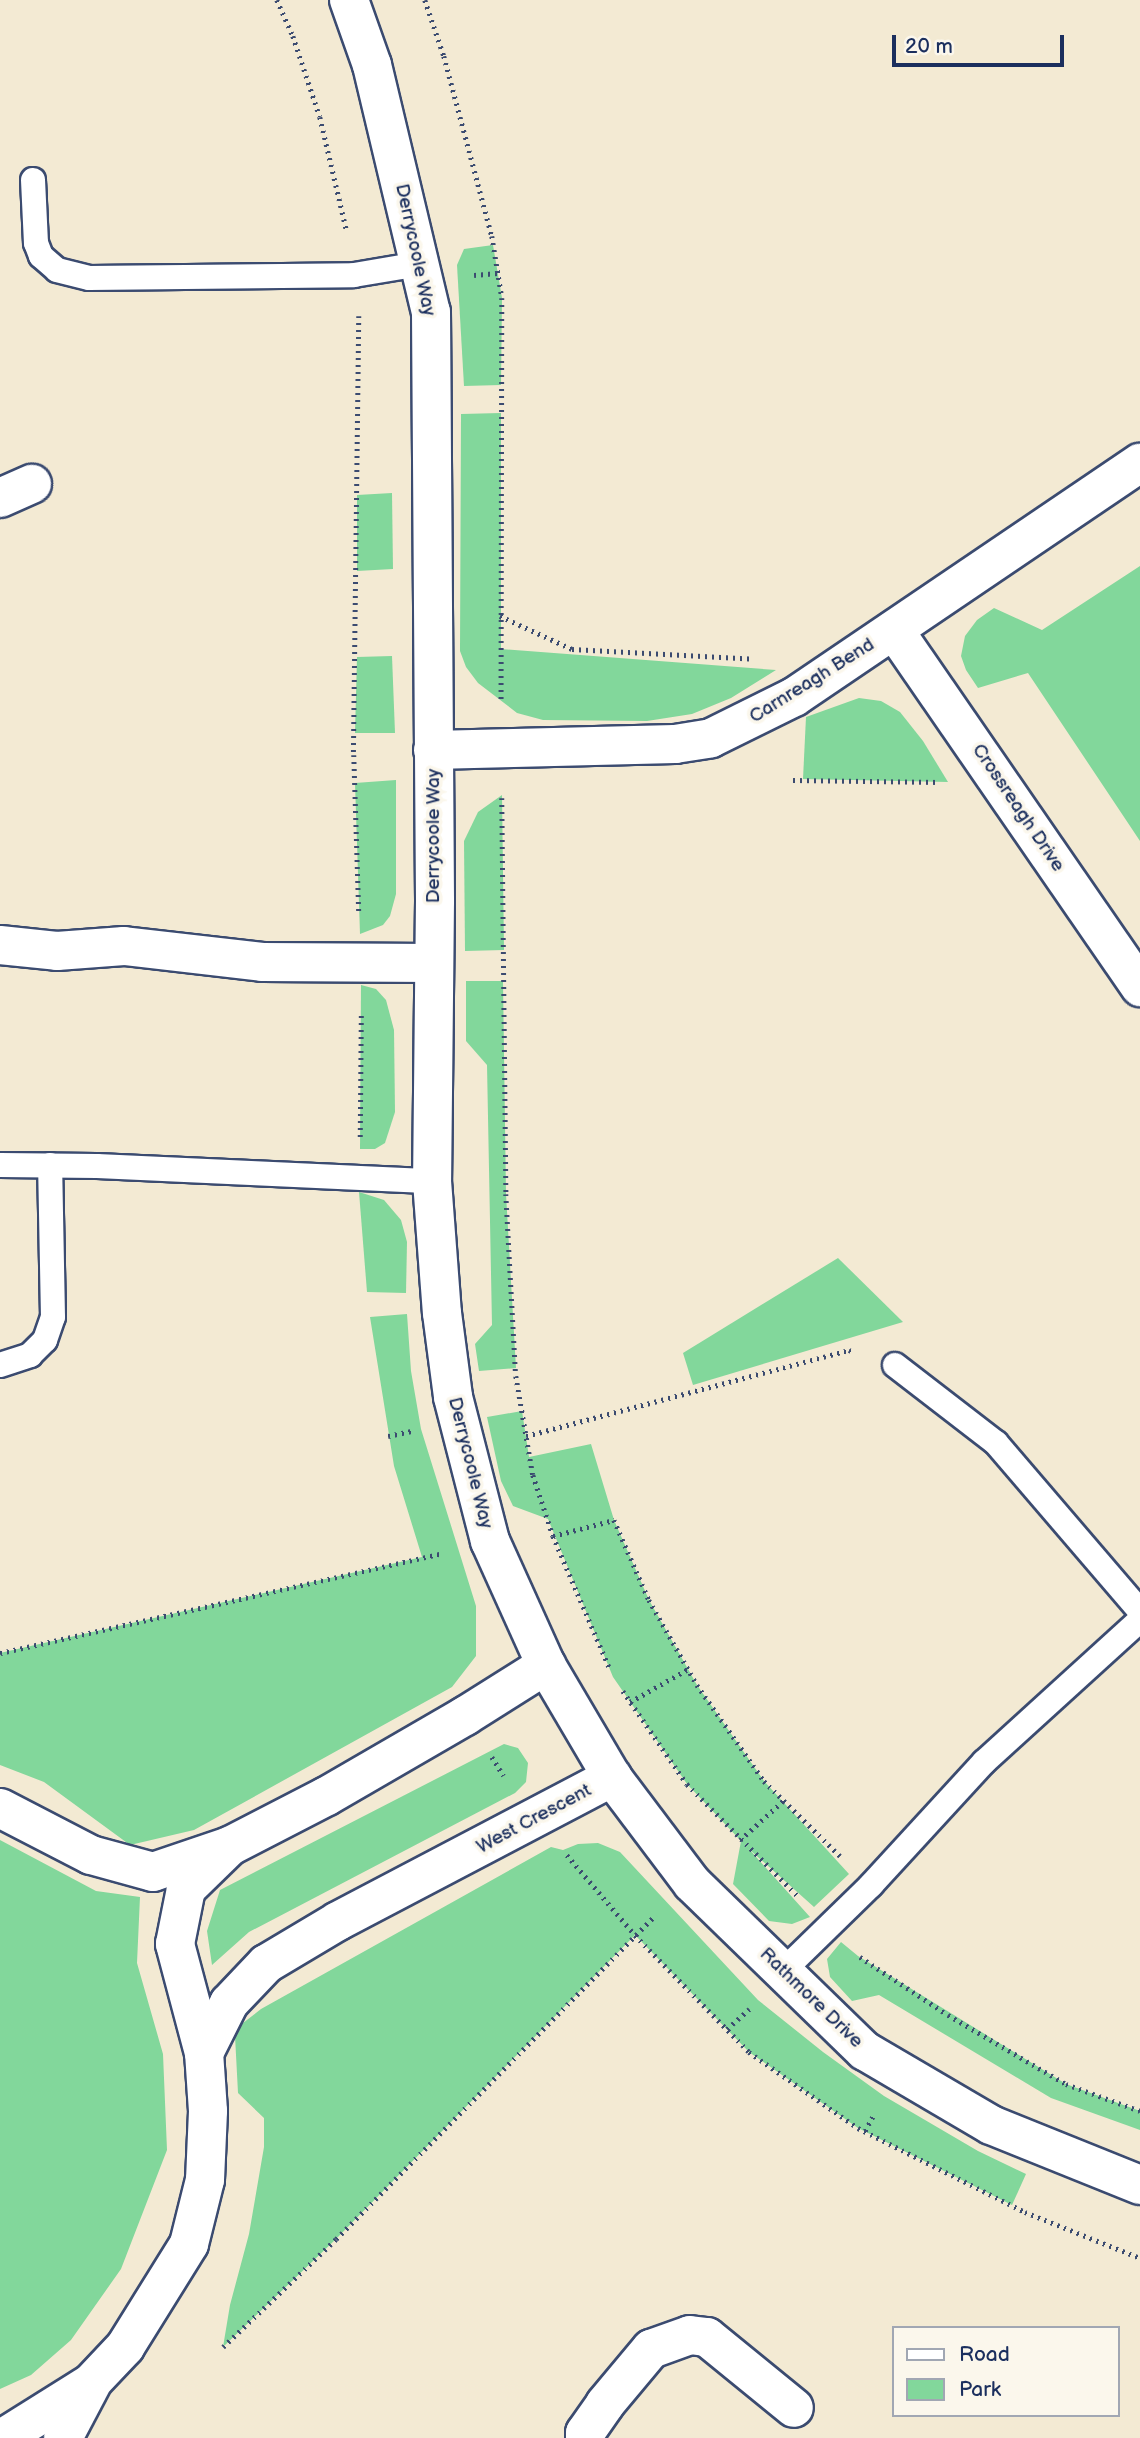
<!DOCTYPE html>
<style>
body{margin:0}
#map{position:relative;width:1140px;height:2438px;overflow:hidden;background:#f3ead3;font-family:"Balsamiq Sans",sans-serif}
div>[style]{position:absolute}
.green>*{inset:0;background:#82d79b}
.path>*{height:4.5px;margin-top:-2.25px;transform-origin:0;background:repeating-linear-gradient(90deg,#3b4b70 0 2px,transparent 0 7px)}
.roads{filter:drop-shadow(2px 0 #3b4b70) drop-shadow(-2px 0 #3b4b70) drop-shadow(0 2px #3b4b70) drop-shadow(0 -2px #3b4b70)}
.lane>*{height:24px;margin:-12px;padding:0 12px;transform-origin:12px;border-radius:12px;background:#fff}
.street>*{height:38px;margin:-19px;padding:0 19px;transform-origin:19px;border-radius:19px;background:#fff}
span{translate:-50% -50%;white-space:nowrap;text-align:center;line-height:1.15;-webkit-text-stroke:7px #fbf7ec;paint-order:stroke}
.street-label{font-size:19px;color:#1b2f5e}
.legend{position:absolute;left:892px;top:2326px;width:228px;height:91px;box-sizing:border-box;background:#fbf7ec;border:2px solid #a1a7b3;margin:0;padding:9px 12px;list-style:none;font-size:21px;color:#1b2f5e}
.legend li{display:flex;align-items:center;gap:14px;height:35px}
.legend b{width:35px;border:2px solid #a1a7b3}
.scale{position:absolute;left:892px;top:35px;width:172px;height:32px;box-sizing:border-box;border:4px solid #1b2f5e;border-top:0;padding-left:9px;font-size:21px;line-height:24px;white-space:nowrap;color:#1b2f5e;-webkit-text-stroke:5px #fbf7ec;paint-order:stroke}
</style>
<div id="map">
<div class="green">
<i style="clip-path:polygon(493px 245px,502px 298px,501px 385px,464px 386px,457px 265px,464px 249px)"></i>
<i style="clip-path:polygon(501px 413px,501px 649px,776px 670px,731px 698px,692px 714px,647px 721px,543px 720px,517px 713px,478px 683px,466px 667px,460px 651px,461px 414px)"></i>
<i style="clip-path:polygon(392px 493px,393px 569px,357px 571px,357px 495px)"></i>
<i style="clip-path:polygon(1140px 566px,1140px 841px,1028px 673px,978px 688px,966px 670px,961px 656px,965px 636px,977px 620px,994px 608px,1042px 630px)"></i>
<i style="clip-path:polygon(392px 656px,395px 733px,355px 733px,357px 657px)"></i>
<i style="clip-path:polygon(859px 698px,881px 701px,900px 712px,923px 741px,948px 782px,803px 779px,806px 717px)"></i>
<i style="clip-path:polygon(396px 780px,396px 894px,390px 916px,383px 925px,360px 934px,355px 783px)"></i>
<i style="clip-path:polygon(502px 795px,504px 950px,465px 951px,464px 841px,478px 812px)"></i>
<i style="clip-path:polygon(466px 981px,503px 981px,506px 1194px,516px 1368px,479px 1371px,475px 1344px,492px 1325px,487px 1065px,466px 1041px)"></i>
<i style="clip-path:polygon(361px 985px,376px 989px,386px 1000px,394px 1030px,395px 1112px,385px 1143px,375px 1149px,360px 1149px)"></i>
<i style="clip-path:polygon(359px 1192px,384px 1200px,401px 1220px,407px 1242px,406px 1293px,367px 1292px)"></i>
<i style="clip-path:polygon(838px 1258px,903px 1322px,693px 1385px,683px 1353px)"></i>
<i style="clip-path:polygon(407px 1314px,411px 1371px,421px 1429px,476px 1606px,476px 1656px,452px 1687px,194px 1830px,130px 1845px,44px 1782px,0 1765px,0 1653px,422px 1557px,394px 1466px,370px 1317px)"></i>
<i style="clip-path:polygon(522px 1411px,529px 1457px,591px 1444px,614px 1520px,649px 1600px,697px 1685px,764px 1781px,849px 1874px,814px 1907px,749px 1849px,810px 1917px,792px 1924px,769px 1921px,733px 1884px,741px 1841px,687px 1784px,613px 1677px,548px 1519px,513px 1506px,501px 1481px,487px 1417px)"></i>
<i style="clip-path:polygon(504px 1744px,518px 1748px,528px 1763px,526px 1782px,515px 1793px,249px 1932px,212px 1965px,207px 1931px,220px 1890px)"></i>
<i style="clip-path:polygon(0 1840px,96px 1891px,140px 1897px,137px 1963px,163px 2054px,167px 2150px,121px 2269px,71px 2340px,31px 2375px,0 2389px)"></i>
<i style="clip-path:polygon(598px 1843px,620px 1852px,758px 2000px,823px 2052px,884px 2096px,978px 2151px,1026px 2174px,1012px 2205px,858px 2128px,749px 2052px,635px 1935px,336px 2239px,223px 2347px,230px 2305px,249px 2234px,264px 2147px,264px 2118px,238px 2093px,235px 2036px,243px 2023px,261px 2009px,551px 1847px,563px 1850px,578px 1844px)"></i>
<i style="clip-path:polygon(841px 1942px,858px 1956px,1066px 2084px,1140px 2111px,1140px 2130px,1051px 2098px,879px 1995px,852px 2001px,830px 1977px,827px 1959px)"></i>
</div>
<div class="path">
<i style="left:277px;top:0;width:39px;rotate:66deg"></i>
<i style="left:293px;top:36px;width:85px;rotate:71.6deg"></i>
<i style="left:320px;top:117px;width:118px;rotate:76.8deg"></i>
<i style="left:425px;top:0;width:59px;rotate:71.3deg"></i>
<i style="left:444px;top:56px;width:186px;rotate:75.1deg"></i>
<i style="left:492px;top:236px;width:63px;rotate:80.8deg"></i>
<i style="left:502px;top:298px;width:401px;rotate:90.1deg"></i>
<i style="left:474px;top:275px;width:24px;rotate:-5deg"></i>
<i style="left:359px;top:316px;width:439px;rotate:90.7deg"></i>
<i style="left:354px;top:755px;width:158px;rotate:88.2deg"></i>
<i style="left:500px;top:616px;width:79px;rotate:24.6deg"></i>
<i style="left:572px;top:649px;width:182px;rotate:3.1deg"></i>
<i style="left:793px;top:780px;width:147px;rotate:0.8deg"></i>
<i style="left:502px;top:798px;width:396px;rotate:89.4deg"></i>
<i style="left:506px;top:1194px;width:182px;rotate:86.9deg"></i>
<i style="left:516px;top:1376px;width:100px;rotate:80.3deg"></i>
<i style="left:533px;top:1475px;width:64px;rotate:71.8deg"></i>
<i style="left:553px;top:1536px;width:145px;rotate:66.8deg"></i>
<i style="left:360px;top:1137px;width:124px;rotate:-89.5deg"></i>
<i style="left:388px;top:1436px;width:24px;rotate:-12deg"></i>
<i style="left:526px;top:1436px;width:334px;rotate:-14.9deg"></i>
<i style="left:849px;top:1350px;width:5px;rotate:22deg"></i>
<i style="left:553px;top:1536px;width:63px;rotate:-14.7deg"></i>
<i style="left:614px;top:1520px;width:87px;rotate:66.4deg"></i>
<i style="left:649px;top:1600px;width:98px;rotate:60.5deg"></i>
<i style="left:697px;top:1685px;width:117px;rotate:55.1deg"></i>
<i style="left:764px;top:1781px;width:107px;rotate:44.6deg"></i>
<i style="left:0;top:1653px;width:453px;rotate:-12.7deg"></i>
<i style="left:623px;top:1691px;width:113px;rotate:55.5deg"></i>
<i style="left:687px;top:1784px;width:159px;rotate:45.3deg"></i>
<i style="left:630px;top:1702px;width:67px;rotate:-29.6deg"></i>
<i style="left:492px;top:1757px;width:22px;rotate:58deg"></i>
<i style="left:740px;top:1840px;width:58px;rotate:-42.2deg"></i>
<i style="left:567px;top:1855px;width:105px;rotate:49.6deg"></i>
<i style="left:635px;top:1935px;width:163px;rotate:45.7deg"></i>
<i style="left:749px;top:2052px;width:133px;rotate:34.9deg"></i>
<i style="left:858px;top:2128px;width:187px;rotate:26.7deg"></i>
<i style="left:1025px;top:2212px;width:124px;rotate:21.8deg"></i>
<i style="left:860px;top:1957px;width:105px;rotate:33.4deg"></i>
<i style="left:948px;top:2015px;width:137px;rotate:30.3deg"></i>
<i style="left:1066px;top:2084px;width:79px;rotate:20deg"></i>
<i style="left:727px;top:2029px;width:30px;rotate:-42deg"></i>
<i style="left:865px;top:2131px;width:19px;rotate:-62deg"></i>
<i style="left:223px;top:2347px;width:156px;rotate:-43.7deg"></i>
<i style="left:336px;top:2239px;width:455px;rotate:-45.4deg"></i>
</div>
<div class="roads">
<div class="lane">
<i style="left:33px;top:180px;width:63px;rotate:87.3deg"></i>
<i style="left:36px;top:243px;width:14px;rotate:69deg"></i>
<i style="left:41px;top:256px;width:21px;rotate:41deg"></i>
<i style="left:57px;top:270px;width:33px;rotate:14deg"></i>
<i style="left:89px;top:278px;width:265px;rotate:-0.6deg"></i>
<i style="left:354px;top:275px;width:67px;rotate:-9.5deg"></i>
<i style="left:0;top:1165px;width:97px;rotate:0.6deg"></i>
<i style="left:97px;top:1166px;width:335px;rotate:2.6deg"></i>
<i style="left:0;top:1365px;width:32px;rotate:-18deg"></i>
<i style="left:30px;top:1355px;width:21px;rotate:-45deg"></i>
<i style="left:45px;top:1340px;width:24px;rotate:-71deg"></i>
<i style="left:53px;top:1317px;width:152px;rotate:-91.1deg"></i>
<i style="left:895px;top:1365px;width:128px;rotate:37.7deg"></i>
<i style="left:996px;top:1443px;width:221px;rotate:49.4deg"></i>
<i style="left:783px;top:1971px;width:123px;rotate:-44.3deg"></i>
<i style="left:871px;top:1885px;width:167px;rotate:-47.4deg"></i>
<i style="left:984px;top:1762px;width:211px;rotate:-42.3deg"></i>
</div>
<div class="street">
<i style="left:349px;top:0;width:69px;rotate:70.5deg"></i>
<i style="left:372px;top:65px;width:254px;rotate:76.6deg"></i>
<i style="left:431px;top:312px;width:589px;rotate:89.61deg"></i>
<i style="left:435px;top:901px;width:280px;rotate:90.6deg"></i>
<i style="left:432px;top:1181px;width:132px;rotate:85.7deg"></i>
<i style="left:442px;top:1313px;width:85px;rotate:82.5deg"></i>
<i style="left:453px;top:1397px;width:149px;rotate:75.6deg"></i>
<i style="left:490px;top:1541px;width:136px;rotate:65.7deg"></i>
<i style="left:546px;top:1665px;width:130px;rotate:59.5deg"></i>
<i style="left:612px;top:1777px;width:133px;rotate:53deg"></i>
<i style="left:692px;top:1883px;width:241px;rotate:44.2deg"></i>
<i style="left:865px;top:2051px;width:146px;rotate:30.4deg"></i>
<i style="left:991px;top:2125px;width:161px;rotate:21.9deg"></i>
<i style="left:0;top:498px;width:35px;rotate:-24deg"></i>
<i style="left:894px;top:630px;width:434px;rotate:55.4deg"></i>
<i style="left:433px;top:750px;width:242px;rotate:-1.4deg"></i>
<i style="left:675px;top:744px;width:36px;rotate:-9deg"></i>
<i style="left:711px;top:738px;width:93px;rotate:-26.3deg"></i>
<i style="left:794px;top:697px;width:418px;rotate:-34.1deg"></i>
<i style="left:0;top:945px;width:57px;rotate:6deg"></i>
<i style="left:57px;top:951px;width:67px;rotate:-4.3deg"></i>
<i style="left:124px;top:946px;width:139px;rotate:6.6deg"></i>
<i style="left:262px;top:962px;width:172px;rotate:0.3deg"></i>
<i style="left:0;top:1808px;width:102px;rotate:27.3deg"></i>
<i style="left:91px;top:1855px;width:64px;rotate:15.3deg"></i>
<i style="left:153px;top:1872px;width:81px;rotate:-18.7deg"></i>
<i style="left:230px;top:1846px;width:109px;rotate:-27.3deg"></i>
<i style="left:327px;top:1796px;width:160px;rotate:-30.1deg"></i>
<i style="left:465px;top:1716px;width:96px;rotate:-32.2deg"></i>
<i style="left:204px;top:2053px;width:56px;rotate:-63.4deg"></i>
<i style="left:229px;top:2003px;width:54px;rotate:-46.5deg"></i>
<i style="left:266px;top:1964px;width:84px;rotate:-30.8deg"></i>
<i style="left:338px;top:1921px;width:310px;rotate:-27.7deg"></i>
<i style="left:3px;top:2438px;width:104px;rotate:-32deg"></i>
<i style="left:91px;top:2383px;width:50px;rotate:-46.6deg"></i>
<i style="left:125px;top:2347px;width:121px;rotate:-58.1deg"></i>
<i style="left:189px;top:2244px;width:66px;rotate:-76deg"></i>
<i style="left:205px;top:2180px;width:69px;rotate:-87.5deg"></i>
<i style="left:208px;top:2111px;width:58px;rotate:-93.9deg"></i>
<i style="left:204px;top:2053px;width:113px;rotate:-104.9deg"></i>
<i style="left:175px;top:1944px;width:56px;rotate:-78.7deg"></i>
<i style="left:186px;top:1889px;width:62px;rotate:-44.3deg"></i>
<i style="left:63px;top:2438px;width:60px;rotate:-62.2deg"></i>
<i style="left:585px;top:2438px;width:5px;rotate:-90deg"></i>
<i style="left:585px;top:2433px;width:35px;rotate:-55deg"></i>
<i style="left:605px;top:2404px;width:72px;rotate:-50.1deg"></i>
<i style="left:651px;top:2349px;width:41px;rotate:-19.7deg"></i>
<i style="left:690px;top:2335px;width:17px;rotate:7deg"></i>
<i style="left:707px;top:2337px;width:112px;rotate:39.2deg"></i>
</div>
</div>
<div class="street-label">
<span style="left:415px;top:250px;rotate:78deg">Derrycoole Way</span>
<span style="left:812px;top:681px;rotate:-32deg">Carnreagh Bend</span>
<span style="left:1018px;top:808px;rotate:56deg">Crossreagh Drive</span>
<span style="left:434px;top:836px;rotate:-90deg">Derrycoole Way</span>
<span style="left:470px;top:1463px;rotate:76deg">Derrycoole Way</span>
<span style="left:534px;top:1819px;rotate:-28deg">West Crescent</span>
<span style="left:811px;top:1998px;rotate:44deg">Rathmore Drive</span>
</div>
<ul class="legend">
<li><b style="height:9px;background:#fff"></b>Road</li>
<li><b style="height:19px;background:#82d79b"></b>Park</li>
</ul>
<div class="scale">20 m</div>
</div>
